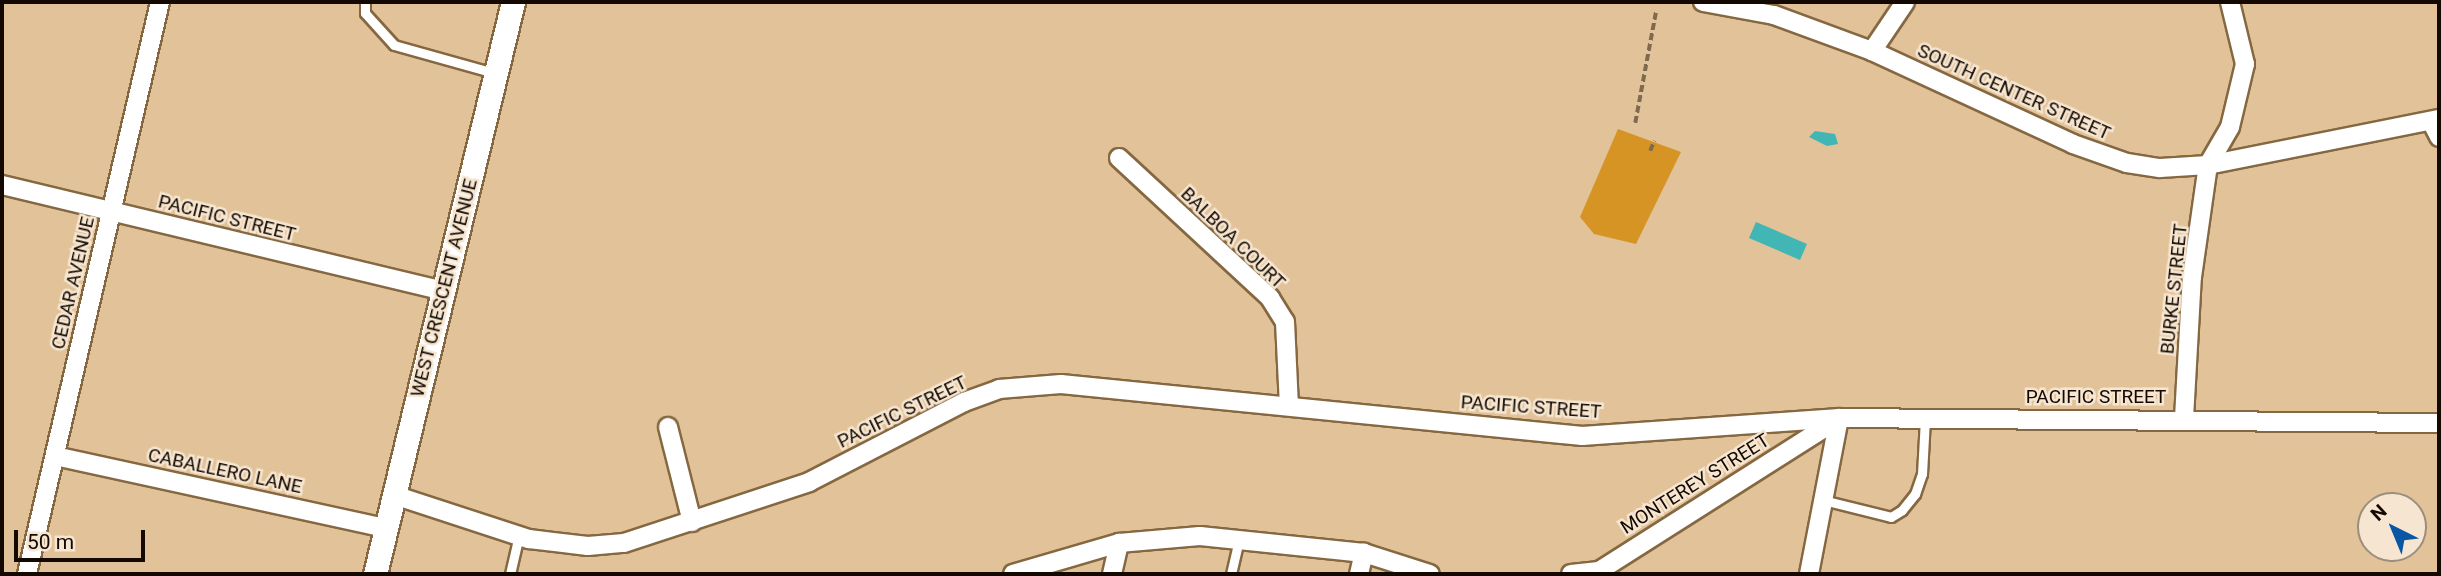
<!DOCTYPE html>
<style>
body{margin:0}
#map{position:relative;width:2441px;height:576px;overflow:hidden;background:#e2c298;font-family:Roboto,sans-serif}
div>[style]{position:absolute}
.green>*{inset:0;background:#d69425}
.water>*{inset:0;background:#42b5b5}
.path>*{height:3.5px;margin-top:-1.75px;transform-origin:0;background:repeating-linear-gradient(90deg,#7f6a4f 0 7px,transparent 0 10.5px)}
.roads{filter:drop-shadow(2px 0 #856841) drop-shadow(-2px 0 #856841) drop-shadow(0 2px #856841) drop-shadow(0 -2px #856841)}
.service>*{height:9px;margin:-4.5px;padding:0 4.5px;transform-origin:4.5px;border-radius:4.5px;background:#fff}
.minor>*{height:18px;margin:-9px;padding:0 9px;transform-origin:9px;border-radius:9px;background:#fff}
.tertiary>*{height:23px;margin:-11.5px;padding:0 11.5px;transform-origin:11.5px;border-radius:11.5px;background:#fff}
span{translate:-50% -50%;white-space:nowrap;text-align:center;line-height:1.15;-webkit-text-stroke:5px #f6e6d1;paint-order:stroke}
.street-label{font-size:19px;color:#130900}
.frame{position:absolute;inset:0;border:4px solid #130900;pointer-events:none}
.north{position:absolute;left:2357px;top:492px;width:70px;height:70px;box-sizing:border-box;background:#f6e6d1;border:2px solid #9b8e7d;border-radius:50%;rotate:317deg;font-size:19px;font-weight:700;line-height:28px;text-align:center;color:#130900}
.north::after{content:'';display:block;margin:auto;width:24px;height:32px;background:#0956a5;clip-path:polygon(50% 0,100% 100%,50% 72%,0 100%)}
.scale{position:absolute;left:14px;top:530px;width:131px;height:32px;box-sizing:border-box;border:4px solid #130900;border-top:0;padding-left:9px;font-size:21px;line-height:24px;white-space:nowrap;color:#130900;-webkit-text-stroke:5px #f6e6d1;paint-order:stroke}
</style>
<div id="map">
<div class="green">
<i style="clip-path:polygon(1618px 129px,1681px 152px,1636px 244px,1594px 234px,1580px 217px)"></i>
</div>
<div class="water">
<i style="clip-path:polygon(1815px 131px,1835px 134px,1838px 144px,1827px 146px,1809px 137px)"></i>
<i style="clip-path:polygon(1756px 222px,1807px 244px,1800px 260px,1749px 238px)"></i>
</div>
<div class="path">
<i style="left:1635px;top:123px;width:114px;rotate:-79.4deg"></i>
<i style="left:1650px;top:151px;width:11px;rotate:-68deg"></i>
</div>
<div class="roads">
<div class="service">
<i style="left:365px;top:2px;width:11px;rotate:90deg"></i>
<i style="left:365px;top:13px;width:43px;rotate:47.8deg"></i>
<i style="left:394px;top:45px;width:104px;rotate:15.6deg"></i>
<i style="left:1823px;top:500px;width:70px;rotate:14deg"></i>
<i style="left:1891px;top:517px;width:13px;rotate:-32deg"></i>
<i style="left:1902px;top:510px;width:21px;rotate:-51deg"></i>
<i style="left:1915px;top:494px;width:21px;rotate:-71deg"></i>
<i style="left:1922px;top:474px;width:56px;rotate:-86.9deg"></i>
<i style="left:510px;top:574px;width:39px;rotate:-77deg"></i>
<i style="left:1231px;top:574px;width:37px;rotate:-77deg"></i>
</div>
<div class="minor">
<i style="left:1703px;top:2px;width:72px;rotate:10.4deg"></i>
<i style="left:1774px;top:15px;width:104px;rotate:20.2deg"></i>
<i style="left:1872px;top:51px;width:221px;rotate:24.8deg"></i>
<i style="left:2073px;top:144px;width:57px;rotate:19.4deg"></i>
<i style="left:2127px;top:163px;width:33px;rotate:9deg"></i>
<i style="left:2160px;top:168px;width:48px;rotate:-3.6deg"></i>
<i style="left:2208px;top:165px;width:236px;rotate:-11.3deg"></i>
<i style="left:1872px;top:51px;width:59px;rotate:-56deg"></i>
<i style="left:2431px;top:121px;width:18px;rotate:63deg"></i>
<i style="left:1119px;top:158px;width:206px;rotate:42.8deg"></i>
<i style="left:1270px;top:298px;width:28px;rotate:58deg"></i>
<i style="left:1285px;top:322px;width:84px;rotate:87.3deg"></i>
<i style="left:2px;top:185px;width:453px;rotate:13.5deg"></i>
<i style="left:2184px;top:418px;width:141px;rotate:-86.8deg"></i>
<i style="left:2192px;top:277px;width:113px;rotate:-81.9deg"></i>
<i style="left:2208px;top:165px;width:44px;rotate:-59.9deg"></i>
<i style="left:2230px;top:127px;width:65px;rotate:-76.6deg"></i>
<i style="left:2245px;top:64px;width:64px;rotate:-103.6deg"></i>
<i style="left:668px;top:427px;width:98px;rotate:75.8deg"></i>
<i style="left:55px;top:456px;width:339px;rotate:12.3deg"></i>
<i style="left:394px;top:495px;width:142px;rotate:18.1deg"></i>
<i style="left:529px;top:539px;width:59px;rotate:6.8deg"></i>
<i style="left:588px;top:546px;width:36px;rotate:-5deg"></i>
<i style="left:624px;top:543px;width:195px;rotate:-18.2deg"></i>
<i style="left:809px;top:482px;width:174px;rotate:-27.3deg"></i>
<i style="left:964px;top:402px;width:37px;rotate:-20deg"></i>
<i style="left:999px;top:389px;width:62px;rotate:-4.6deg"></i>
<i style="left:1061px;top:384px;width:524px;rotate:5.7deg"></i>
<i style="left:1582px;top:436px;width:258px;rotate:-4deg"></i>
<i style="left:1839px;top:418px;width:600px;rotate:0.48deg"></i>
<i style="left:27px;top:574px;width:587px;rotate:-76.91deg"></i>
<i style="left:1013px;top:574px;width:110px;rotate:-16.3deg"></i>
<i style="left:1119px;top:543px;width:81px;rotate:-4.9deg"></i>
<i style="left:1200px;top:536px;width:165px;rotate:5.9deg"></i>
<i style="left:1364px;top:553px;width:69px;rotate:17.7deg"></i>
<i style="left:1112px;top:574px;width:32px;rotate:-77deg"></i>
<i style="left:1359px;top:574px;width:22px;rotate:-77deg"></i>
<i style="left:1571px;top:574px;width:28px;rotate:-6deg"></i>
<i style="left:1599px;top:571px;width:280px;rotate:-32.4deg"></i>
<i style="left:1809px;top:574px;width:159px;rotate:-79.1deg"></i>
</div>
<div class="tertiary">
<i style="left:375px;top:574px;width:588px;rotate:-76.44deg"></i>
</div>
</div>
<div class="street-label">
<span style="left:2014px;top:92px;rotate:24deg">SOUTH CENTER STREET</span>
<span style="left:227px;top:218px;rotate:14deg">PACIFIC STREET</span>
<span style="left:1233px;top:238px;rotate:44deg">BALBOA COURT</span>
<span style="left:73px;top:283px;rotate:-77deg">CEDAR AVENUE</span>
<span style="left:444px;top:288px;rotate:-76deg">WEST CRESCENT AVENUE</span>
<span style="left:2174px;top:289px;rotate:-84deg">BURKE STREET</span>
<span style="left:2096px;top:397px">PACIFIC STREET</span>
<span style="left:1531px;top:407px;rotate:4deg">PACIFIC STREET</span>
<span style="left:902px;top:412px;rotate:-26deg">PACIFIC STREET</span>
<span style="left:225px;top:471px;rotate:12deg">CABALLERO LANE</span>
<span style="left:1695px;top:484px;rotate:-32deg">MONTEREY STREET</span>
</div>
<div class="frame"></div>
<div class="north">N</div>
<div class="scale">50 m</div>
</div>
